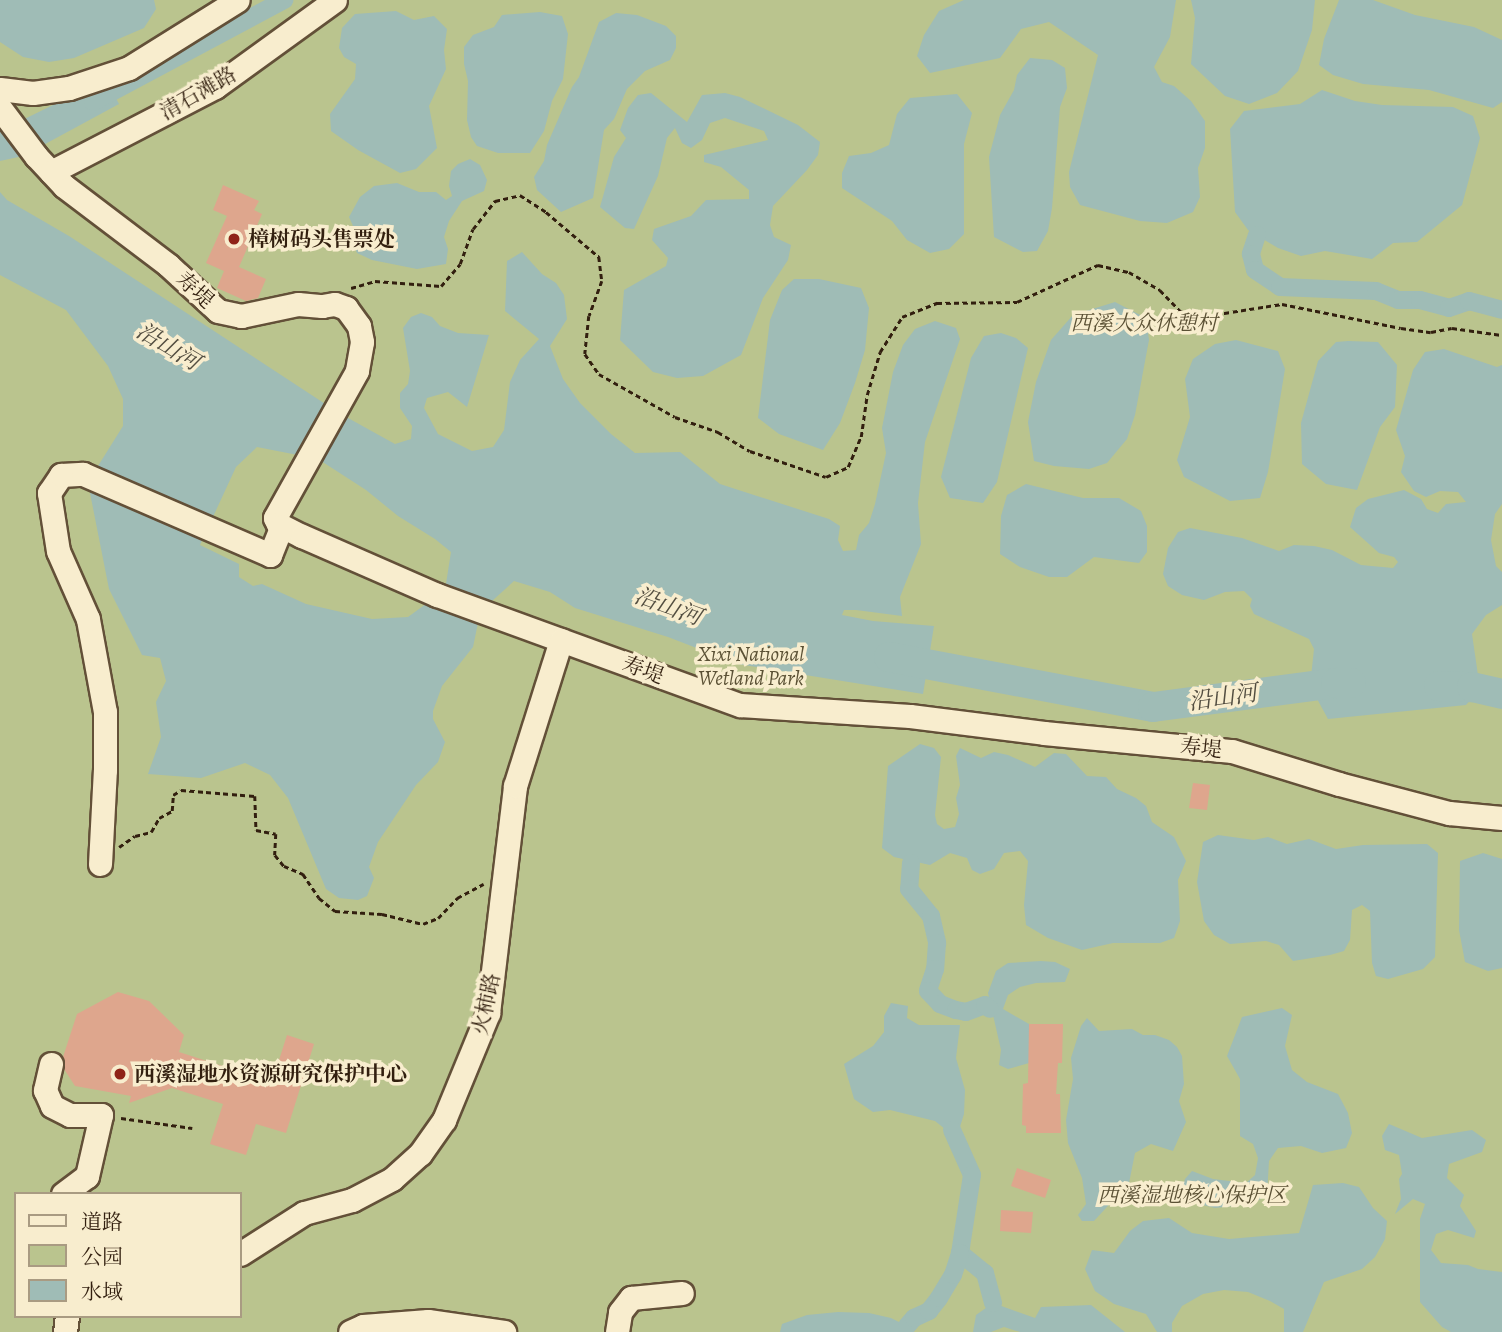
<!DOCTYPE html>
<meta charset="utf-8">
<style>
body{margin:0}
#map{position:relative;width:1502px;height:1332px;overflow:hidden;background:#f5e3b4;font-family:Alegreya,"Noto Serif SC",serif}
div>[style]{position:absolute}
.green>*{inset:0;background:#bac48e}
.water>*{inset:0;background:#9fbcb6}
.canal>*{height:18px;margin:-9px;padding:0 9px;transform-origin:9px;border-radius:9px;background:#9fbcb6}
.river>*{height:30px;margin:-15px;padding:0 15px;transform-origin:15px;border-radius:15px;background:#9fbcb6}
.building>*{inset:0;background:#dea68d}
.path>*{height:2.5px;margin-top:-1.25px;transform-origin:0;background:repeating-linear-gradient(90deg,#321f0f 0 5px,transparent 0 8.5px)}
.roads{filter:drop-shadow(2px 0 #635038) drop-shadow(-2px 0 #635038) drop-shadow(0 2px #635038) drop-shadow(0 -2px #635038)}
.minor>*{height:23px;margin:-11.5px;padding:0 11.5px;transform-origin:11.5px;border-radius:11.5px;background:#f8edce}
.dots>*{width:19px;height:19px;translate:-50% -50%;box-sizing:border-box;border:4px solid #f8edce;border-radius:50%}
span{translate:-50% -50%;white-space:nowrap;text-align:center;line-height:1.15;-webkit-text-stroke:7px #f8edce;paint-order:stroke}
.street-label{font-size:21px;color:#321f0f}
.poi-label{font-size:21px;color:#321f0f;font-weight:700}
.left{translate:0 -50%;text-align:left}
.park-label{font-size:21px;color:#5b5135;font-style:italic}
.water-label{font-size:23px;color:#534e41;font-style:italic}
.legend{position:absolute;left:14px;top:1192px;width:228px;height:126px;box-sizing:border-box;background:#f8edce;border:2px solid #a99b82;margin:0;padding:9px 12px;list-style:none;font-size:21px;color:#321f0f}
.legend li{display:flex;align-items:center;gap:14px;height:35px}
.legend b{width:35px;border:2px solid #a99b82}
</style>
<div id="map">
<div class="green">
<i style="clip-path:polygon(evenodd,0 0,1502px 0,1502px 1332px,0 1332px,0 0,16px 1194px,240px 1194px,240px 1316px,16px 1316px,16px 1194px)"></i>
</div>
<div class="water">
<i style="clip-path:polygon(0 0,154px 0,156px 9px,144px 28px,74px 58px,49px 62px,23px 57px,0 42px)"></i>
<i style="clip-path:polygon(964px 0,1176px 0,1170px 37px,1154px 67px,1162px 82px,1174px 86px,1191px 101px,1205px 121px,1205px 148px,1198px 168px,1200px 197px,1193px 212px,1167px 223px,1140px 221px,1080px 205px,1070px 187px,1069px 172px,1098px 55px,1049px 22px,1021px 29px,1000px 58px,930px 73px,917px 56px,924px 35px,939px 11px)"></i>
<i style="clip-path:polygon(1191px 0,1315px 0,1312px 30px,1298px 71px,1277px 93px,1249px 104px,1225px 96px,1191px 64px,1195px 18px)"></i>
<i style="clip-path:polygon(1339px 0,1373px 0,1415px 15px,1474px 27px,1502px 40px,1502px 102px,1493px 108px,1429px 90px,1363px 84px,1333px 75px,1319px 65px,1324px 39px)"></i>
<i style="clip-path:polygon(396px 11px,414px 20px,434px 16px,447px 29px,444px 50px,446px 69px,429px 106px,437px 148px,416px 169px,400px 173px,358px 150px,331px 131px,330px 114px,355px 79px,356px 64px,344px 57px,339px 48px,342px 28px,355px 14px)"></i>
<i style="clip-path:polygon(540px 12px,562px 16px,568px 34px,563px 79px,552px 101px,544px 131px,530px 153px,498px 153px,477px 146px,471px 137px,467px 120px,468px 81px,464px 64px,464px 47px,473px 35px,494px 27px,502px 15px)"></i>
<i style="clip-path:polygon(616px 13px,637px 15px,666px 26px,676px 36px,676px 48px,670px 60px,645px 71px,627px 89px,614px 119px,604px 130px,593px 198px,561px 212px,537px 190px,534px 177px,544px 161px,547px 145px,572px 87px,579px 77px,599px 22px)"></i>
<i style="clip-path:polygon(1030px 58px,1052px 60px,1065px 68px,1067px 88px,1060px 107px,1052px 208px,1048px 231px,1037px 251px,1023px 252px,994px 237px,989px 157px,1000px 115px,1014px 90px,1017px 75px)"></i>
<i style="clip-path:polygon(106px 79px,119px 104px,23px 156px,0 161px,0 131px)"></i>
<i style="clip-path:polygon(1322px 90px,1355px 101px,1382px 105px,1453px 107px,1473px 116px,1480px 138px,1462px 205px,1417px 242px,1393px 243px,1372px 259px,1325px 251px,1301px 256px,1278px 248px,1248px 230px,1235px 212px,1230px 129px,1244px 111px,1300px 104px)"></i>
<i style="clip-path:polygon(651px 93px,687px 122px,702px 95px,725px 93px,740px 97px,798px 125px,820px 142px,818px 155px,807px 170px,773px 206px,770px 225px,774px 237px,791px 245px,788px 260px,763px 298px,741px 355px,703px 376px,677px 378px,653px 372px,620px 340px,624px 290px,666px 266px,668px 258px,652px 240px,654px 229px,691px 216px,706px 200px,749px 199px,749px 190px,721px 167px,704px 162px,704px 155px,768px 140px,764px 131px,725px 118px,710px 123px,702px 140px,691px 148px,682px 143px,675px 128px,667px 138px,658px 176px,634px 229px,625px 228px,600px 207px,614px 157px,626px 138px,620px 130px,628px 108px,638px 95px)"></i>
<i style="clip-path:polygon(957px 94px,972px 113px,964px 144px,964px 234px,949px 249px,930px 253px,907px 240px,892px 221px,842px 188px,842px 173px,849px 156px,871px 153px,889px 145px,897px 114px,910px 98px)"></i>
<i style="clip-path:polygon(470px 159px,480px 165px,487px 180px,484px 191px,462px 201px,449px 221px,444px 237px,448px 249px,446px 264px,417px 269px,372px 260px,357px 253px,351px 240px,353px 226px,349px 217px,360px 197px,374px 186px,397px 183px,419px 192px,436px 192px,446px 200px,452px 196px,449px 186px,451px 171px,458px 164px)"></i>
<i style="clip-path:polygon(evenodd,0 192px,7px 200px,69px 236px,339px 413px,395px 444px,411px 439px,412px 426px,400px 408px,400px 393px,408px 384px,410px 371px,403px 328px,411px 317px,421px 313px,432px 317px,440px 326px,458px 333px,489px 335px,467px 407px,448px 392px,427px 398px,424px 408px,438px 434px,472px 451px,493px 447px,504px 430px,510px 382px,520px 360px,539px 339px,505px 311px,507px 261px,522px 252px,542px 274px,556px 283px,564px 295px,567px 319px,550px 346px,563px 379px,580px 403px,611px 434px,635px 453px,680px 452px,720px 484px,829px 519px,840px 526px,838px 540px,843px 551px,856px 550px,859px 535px,869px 523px,875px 504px,886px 453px,882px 428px,893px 372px,903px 345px,915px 329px,935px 321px,956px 328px,960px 339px,925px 442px,918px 503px,921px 544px,900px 597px,902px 616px,856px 610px,844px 610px,842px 615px,873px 621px,934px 626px,923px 694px,738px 664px,668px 637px,575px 608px,550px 592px,514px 581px,492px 601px,486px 601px,490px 613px,478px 623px,473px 647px,442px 686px,433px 711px,433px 719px,445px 742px,438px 762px,416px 785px,378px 842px,369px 867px,374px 878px,367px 896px,358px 900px,339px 898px,326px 889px,288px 798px,270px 775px,245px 763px,201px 778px,148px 774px,161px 737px,156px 702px,166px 681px,160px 658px,142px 655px,109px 589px,90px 493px,98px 466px,123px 426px,123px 399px,108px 366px,66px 310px,0 275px,0 192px,257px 447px,318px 459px,366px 490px,398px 516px,435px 539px,451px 552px,445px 590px,408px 617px,372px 619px,306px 604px,262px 584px,253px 586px,239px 577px,239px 564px,200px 545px,236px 467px,257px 447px)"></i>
<i style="clip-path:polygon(794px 279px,819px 279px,861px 288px,869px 308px,865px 350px,855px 383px,840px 423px,823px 450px,779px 434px,758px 418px,770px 320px,782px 290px)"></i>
<i style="clip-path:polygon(1115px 302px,1146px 318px,1149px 340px,1135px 415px,1127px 439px,1107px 463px,1089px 469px,1054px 466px,1034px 461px,1028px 422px,1036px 382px,1051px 340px,1073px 315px)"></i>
<i style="clip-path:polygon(1001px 333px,1016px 338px,1028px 348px,997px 482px,983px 503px,950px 498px,941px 477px,971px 358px,984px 336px)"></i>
<i style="clip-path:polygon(1236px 340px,1278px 351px,1285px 369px,1268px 472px,1260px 498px,1230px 501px,1184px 477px,1177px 460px,1190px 417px,1185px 379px,1193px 359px,1215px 344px)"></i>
<i style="clip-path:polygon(1348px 341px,1378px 342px,1397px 365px,1395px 407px,1380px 427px,1357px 490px,1326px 484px,1302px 464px,1301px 423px,1318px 361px,1336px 342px)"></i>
<i style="clip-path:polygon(1444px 349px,1497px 367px,1502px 365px,1502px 504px,1495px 514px,1491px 540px,1496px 566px,1502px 572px,1502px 605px,1486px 615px,1472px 634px,1480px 689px,1466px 705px,1328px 719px,1310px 686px,1314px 649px,1309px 639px,1254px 614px,1250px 606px,1252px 599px,1244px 591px,1225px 592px,1204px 600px,1182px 595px,1168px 586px,1163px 574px,1168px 548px,1178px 532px,1190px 528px,1242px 538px,1279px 551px,1294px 545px,1314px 546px,1332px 550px,1361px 565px,1393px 568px,1398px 562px,1394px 557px,1379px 553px,1350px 527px,1356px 508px,1368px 499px,1404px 490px,1421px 499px,1427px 509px,1438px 513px,1446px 504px,1466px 502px,1458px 492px,1440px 491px,1426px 497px,1414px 491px,1401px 472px,1405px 456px,1396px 430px,1413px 370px,1425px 352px)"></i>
<i style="clip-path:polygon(1026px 484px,1083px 498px,1119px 498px,1141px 511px,1147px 526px,1147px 552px,1139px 563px,1094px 557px,1067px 577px,1049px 577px,1020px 567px,1000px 554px,1001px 516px,1007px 495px)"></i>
<i style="clip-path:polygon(920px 744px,934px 748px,941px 757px,935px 815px,937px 824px,944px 829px,955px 827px,959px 814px,956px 798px,960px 785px,956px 756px,960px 748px,981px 758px,994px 752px,1008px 755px,1035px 767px,1054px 753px,1066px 754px,1087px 776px,1106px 777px,1117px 789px,1136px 798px,1146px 806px,1152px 822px,1174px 837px,1186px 861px,1178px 880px,1180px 921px,1174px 938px,1160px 943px,1113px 943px,1082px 950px,1048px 938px,1026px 925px,1024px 905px,1028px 861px,1020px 851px,1004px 853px,994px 869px,980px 874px,972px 870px,967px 858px,950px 853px,930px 865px,894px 857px,882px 848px,888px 766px)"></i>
<i style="clip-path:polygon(1218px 835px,1254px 840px,1268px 837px,1287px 844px,1309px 839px,1336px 849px,1363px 845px,1427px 844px,1438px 853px,1435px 957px,1423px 969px,1388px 979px,1376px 976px,1372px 963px,1370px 911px,1362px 905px,1352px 910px,1350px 940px,1344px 951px,1330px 955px,1293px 961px,1279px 945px,1266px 941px,1230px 944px,1214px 935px,1204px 921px,1197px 882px,1203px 842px)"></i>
<i style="clip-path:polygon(1483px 853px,1502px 859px,1502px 968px,1488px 971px,1465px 962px,1459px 930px,1460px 861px)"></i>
<i style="clip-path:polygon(1041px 961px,1055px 962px,1070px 969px,1065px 982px,1036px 983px,1020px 987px,1008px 995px,1003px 1009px,1029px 1024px,1029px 1063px,1008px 1069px,999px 1065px,1001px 1050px,988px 993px,996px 971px,1008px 963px)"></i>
<i style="clip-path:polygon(891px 1003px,908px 1006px,907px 1018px,919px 1025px,960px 1025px,956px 1058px,965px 1090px,964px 1114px,959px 1130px,945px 1129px,935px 1121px,890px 1110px,873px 1112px,854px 1099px,844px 1064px,873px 1046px,884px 1032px,884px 1016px)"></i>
<i style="clip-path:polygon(1282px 1008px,1292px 1015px,1285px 1046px,1292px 1070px,1307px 1082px,1338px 1094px,1348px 1113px,1352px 1133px,1346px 1148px,1322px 1153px,1301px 1146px,1278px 1148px,1269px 1161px,1267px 1196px,1250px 1204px,1215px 1208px,1179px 1199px,1185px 1179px,1192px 1171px,1213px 1179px,1246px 1183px,1255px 1175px,1258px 1158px,1253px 1144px,1240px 1136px,1240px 1079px,1227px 1056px,1242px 1017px)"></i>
<i style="clip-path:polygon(1087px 1018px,1099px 1031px,1132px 1029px,1143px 1035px,1155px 1035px,1169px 1040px,1177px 1047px,1182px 1056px,1184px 1084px,1179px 1101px,1186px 1122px,1173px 1151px,1151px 1144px,1135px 1153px,1129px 1183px,1094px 1221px,1082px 1221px,1078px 1215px,1086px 1204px,1082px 1178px,1068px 1143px,1066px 1120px,1073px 1079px,1071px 1058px,1081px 1026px)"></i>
<i style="clip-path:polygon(1389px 1124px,1422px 1138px,1472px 1130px,1486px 1140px,1482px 1152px,1449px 1164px,1447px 1178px,1464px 1195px,1460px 1206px,1476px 1231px,1474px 1238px,1448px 1230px,1436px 1234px,1431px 1250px,1441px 1263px,1468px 1265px,1478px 1269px,1502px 1272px,1502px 1332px,1451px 1332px,1442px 1327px,1420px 1302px,1420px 1219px,1425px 1204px,1413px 1199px,1395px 1214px,1401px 1199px,1399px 1179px,1402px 1174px,1399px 1155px,1385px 1150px,1382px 1136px)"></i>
<i style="clip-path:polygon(1343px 1183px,1359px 1187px,1373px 1208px,1387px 1221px,1385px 1239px,1375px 1257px,1362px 1269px,1324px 1282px,1303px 1332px,1284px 1332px,1284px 1309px,1270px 1301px,1248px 1292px,1224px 1290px,1203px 1294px,1182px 1306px,1172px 1323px,1172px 1332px,1157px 1332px,1146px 1314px,1114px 1304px,1095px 1291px,1085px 1269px,1092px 1250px,1114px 1253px,1130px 1231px,1143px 1221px,1169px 1218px,1192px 1233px,1229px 1239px,1299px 1233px,1313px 1185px)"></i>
<i style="clip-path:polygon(993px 1303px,1035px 1318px,1041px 1307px,1091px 1305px,1125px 1332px,1020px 1332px,1004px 1327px,991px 1332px,973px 1332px,976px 1315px)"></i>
<i style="clip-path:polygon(838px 1312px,869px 1313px,891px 1318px,907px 1326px,909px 1332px,780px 1332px,782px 1324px,807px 1315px)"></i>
</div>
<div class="canal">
<i style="left:93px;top:102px;width:217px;rotate:-28.1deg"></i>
<i style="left:1257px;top:235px;width:20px;rotate:108deg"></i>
<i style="left:1251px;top:254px;width:16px;rotate:76deg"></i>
<i style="left:1255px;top:270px;width:30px;rotate:34deg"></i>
<i style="left:1280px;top:287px;width:96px;rotate:2.4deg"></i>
<i style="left:1376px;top:291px;width:24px;rotate:22deg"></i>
<i style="left:1398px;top:300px;width:22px"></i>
<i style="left:1420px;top:300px;width:30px;rotate:15deg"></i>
<i style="left:1449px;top:308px;width:21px;rotate:-19deg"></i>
<i style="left:1469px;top:301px;width:34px;rotate:15deg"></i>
<i style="left:911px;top:863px;width:26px;rotate:94deg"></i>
<i style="left:909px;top:889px;width:35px;rotate:51deg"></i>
<i style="left:931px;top:916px;width:28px;rotate:77deg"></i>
<i style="left:937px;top:943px;width:26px;rotate:94deg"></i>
<i style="left:935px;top:969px;width:23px;rotate:108deg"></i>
<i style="left:928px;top:991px;width:18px;rotate:47deg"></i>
<i style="left:940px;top:1004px;width:17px;rotate:21deg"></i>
<i style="left:956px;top:1010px;width:10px;rotate:11deg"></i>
<i style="left:966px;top:1012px;width:20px;rotate:-20deg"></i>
<i style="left:985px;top:1005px;width:6px;rotate:39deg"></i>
<i style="left:952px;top:1130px;width:49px;rotate:66deg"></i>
<i style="left:972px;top:1175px;width:79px;rotate:98.7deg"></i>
<i style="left:960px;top:1253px;width:32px;rotate:39deg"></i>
<i style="left:985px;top:1273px;width:31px;rotate:75deg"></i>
<i style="left:907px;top:1326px;width:11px;rotate:-49deg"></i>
<i style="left:914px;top:1318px;width:17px;rotate:-25deg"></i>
<i style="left:929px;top:1311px;width:16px;rotate:-52deg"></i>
<i style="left:939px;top:1298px;width:27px;rotate:-59deg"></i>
<i style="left:953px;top:1275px;width:23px;rotate:-72deg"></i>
</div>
<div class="river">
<i style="left:889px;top:657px;width:269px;rotate:10.7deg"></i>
<i style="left:1153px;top:707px;width:185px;rotate:-7.5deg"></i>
<i style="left:1336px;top:683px;width:15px"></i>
<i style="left:1439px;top:686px;width:33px;rotate:2deg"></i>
<i style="left:1472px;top:687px;width:31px;rotate:13deg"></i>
</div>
<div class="building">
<i style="clip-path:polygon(223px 185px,259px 201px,254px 210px,262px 214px,239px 267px,266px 279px,258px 298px,246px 301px,217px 288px,224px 271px,206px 263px,227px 216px,213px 210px)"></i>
<i style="clip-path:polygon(1193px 783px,1210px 785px,1207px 810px,1189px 808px)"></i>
<i style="clip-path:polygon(118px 992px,149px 1001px,184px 1035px,179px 1052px,272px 1082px,287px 1035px,314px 1044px,286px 1133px,256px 1124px,246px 1155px,210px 1144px,223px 1104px,172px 1088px,129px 1103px,131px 1096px,75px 1086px,64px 1069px,63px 1057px,77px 1014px)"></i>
<i style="clip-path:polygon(1029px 1024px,1063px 1024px,1062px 1063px,1058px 1063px,1056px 1094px,1060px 1094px,1061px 1133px,1026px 1133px,1026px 1126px,1022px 1125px,1023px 1084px,1028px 1083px)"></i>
<i style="clip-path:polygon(1017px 1168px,1051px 1180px,1045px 1198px,1011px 1186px)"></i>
<i style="clip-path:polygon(1001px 1210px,1033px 1212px,1031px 1233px,1000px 1231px)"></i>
</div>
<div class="path">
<i style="left:351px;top:288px;width:25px;rotate:-16deg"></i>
<i style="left:375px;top:281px;width:66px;rotate:4.3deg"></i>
<i style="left:441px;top:286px;width:29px;rotate:-49deg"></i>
<i style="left:460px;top:264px;width:37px;rotate:-70deg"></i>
<i style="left:473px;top:229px;width:36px;rotate:-52deg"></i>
<i style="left:495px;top:201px;width:26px;rotate:-13deg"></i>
<i style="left:520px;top:195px;width:31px;rotate:33deg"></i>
<i style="left:546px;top:212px;width:70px;rotate:40.3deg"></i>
<i style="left:599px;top:257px;width:24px;rotate:83deg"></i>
<i style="left:602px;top:281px;width:37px;rotate:110deg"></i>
<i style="left:589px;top:316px;width:38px;rotate:96deg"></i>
<i style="left:585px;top:354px;width:24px;rotate:55deg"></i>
<i style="left:599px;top:374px;width:87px;rotate:29.5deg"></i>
<i style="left:675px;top:417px;width:46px;rotate:19.2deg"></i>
<i style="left:718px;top:432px;width:37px;rotate:31deg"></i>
<i style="left:750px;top:451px;width:80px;rotate:18.9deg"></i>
<i style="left:826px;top:477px;width:24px;rotate:-24deg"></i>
<i style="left:848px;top:467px;width:33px;rotate:-67deg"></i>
<i style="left:861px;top:437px;width:42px;rotate:-81.9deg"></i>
<i style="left:867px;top:395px;width:45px;rotate:-73.2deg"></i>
<i style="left:880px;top:352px;width:41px;rotate:-57.8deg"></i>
<i style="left:902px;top:317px;width:38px;rotate:-22deg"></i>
<i style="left:937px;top:303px;width:80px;rotate:-0.7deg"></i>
<i style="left:1017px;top:302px;width:89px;rotate:-24.6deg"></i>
<i style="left:1098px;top:265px;width:32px;rotate:13deg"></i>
<i style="left:1129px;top:272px;width:36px;rotate:30deg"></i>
<i style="left:1160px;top:290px;width:29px;rotate:46deg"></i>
<i style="left:1180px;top:311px;width:20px;rotate:18deg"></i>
<i style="left:1199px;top:317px;width:84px;rotate:-8.9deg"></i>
<i style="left:1282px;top:304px;width:121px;rotate:11.4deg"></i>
<i style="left:1401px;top:328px;width:30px;rotate:8deg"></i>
<i style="left:1431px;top:332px;width:21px;rotate:-11deg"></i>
<i style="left:1452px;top:328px;width:50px;rotate:8deg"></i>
<i style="left:119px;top:847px;width:19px;rotate:-35deg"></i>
<i style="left:135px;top:836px;width:16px;rotate:-14deg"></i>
<i style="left:151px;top:832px;width:16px;rotate:-60deg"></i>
<i style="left:159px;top:818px;width:15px;rotate:-28deg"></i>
<i style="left:172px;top:811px;width:16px;rotate:-86deg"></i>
<i style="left:173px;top:795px;width:9px;rotate:-32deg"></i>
<i style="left:181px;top:790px;width:74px;rotate:4.6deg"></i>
<i style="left:255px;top:796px;width:34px;rotate:88deg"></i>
<i style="left:256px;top:830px;width:20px;rotate:11deg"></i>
<i style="left:276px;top:834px;width:21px;rotate:93deg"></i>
<i style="left:275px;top:855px;width:14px;rotate:51deg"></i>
<i style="left:284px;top:866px;width:21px;rotate:23deg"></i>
<i style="left:303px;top:874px;width:29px;rotate:56deg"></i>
<i style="left:319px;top:898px;width:21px;rotate:39deg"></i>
<i style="left:335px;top:911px;width:47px;rotate:3.7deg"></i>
<i style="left:382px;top:914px;width:42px;rotate:13.7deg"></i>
<i style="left:423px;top:924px;width:16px;rotate:-22deg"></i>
<i style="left:438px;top:918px;width:28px;rotate:-46deg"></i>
<i style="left:457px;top:898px;width:30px;rotate:-28deg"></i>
<i style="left:121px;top:1118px;width:72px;rotate:8deg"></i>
</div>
<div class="roads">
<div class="minor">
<i style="left:0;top:89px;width:33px;rotate:7deg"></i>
<i style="left:33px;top:93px;width:36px;rotate:-8deg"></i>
<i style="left:69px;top:88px;width:63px;rotate:-18.4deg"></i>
<i style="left:129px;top:68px;width:128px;rotate:-32deg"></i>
<i style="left:0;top:108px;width:60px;rotate:53.1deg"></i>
<i style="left:36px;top:156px;width:41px;rotate:47deg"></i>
<i style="left:64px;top:186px;width:131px;rotate:37.2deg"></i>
<i style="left:168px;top:265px;width:68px;rotate:42.6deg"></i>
<i style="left:218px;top:311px;width:24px;rotate:12deg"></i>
<i style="left:241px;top:316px;width:58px;rotate:-11.9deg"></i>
<i style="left:298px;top:304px;width:24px;rotate:5deg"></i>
<i style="left:322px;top:306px;width:13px;rotate:-9deg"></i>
<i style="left:335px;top:304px;width:12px;rotate:20deg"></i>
<i style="left:346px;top:308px;width:22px;rotate:54deg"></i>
<i style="left:359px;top:326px;width:16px;rotate:79deg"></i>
<i style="left:362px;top:342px;width:29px;rotate:100deg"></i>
<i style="left:357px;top:371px;width:168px;rotate:119.2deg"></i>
<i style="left:275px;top:518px;width:7px;rotate:63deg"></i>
<i style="left:278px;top:524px;width:27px;rotate:27deg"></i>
<i style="left:302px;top:536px;width:147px;rotate:23.6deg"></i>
<i style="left:437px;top:595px;width:322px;rotate:20deg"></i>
<i style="left:740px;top:705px;width:170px;rotate:3.7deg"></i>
<i style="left:910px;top:716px;width:135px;rotate:7.2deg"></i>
<i style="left:1044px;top:733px;width:189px;rotate:5.5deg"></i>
<i style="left:1232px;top:751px;width:112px;rotate:17.1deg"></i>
<i style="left:1339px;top:784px;width:114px;rotate:14.8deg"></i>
<i style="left:1449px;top:813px;width:53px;rotate:5.4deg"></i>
<i style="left:51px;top:172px;width:185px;rotate:-27.4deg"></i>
<i style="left:215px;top:87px;width:148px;rotate:-35.9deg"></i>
<i style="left:100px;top:864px;width:94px;rotate:-87deg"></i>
<i style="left:105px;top:770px;width:58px;rotate:-90deg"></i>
<i style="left:105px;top:712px;width:95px;rotate:-100.4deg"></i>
<i style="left:88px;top:619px;width:74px;rotate:-113.8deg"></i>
<i style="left:58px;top:551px;width:59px;rotate:-98.8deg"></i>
<i style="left:49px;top:493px;width:22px;rotate:-56deg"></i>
<i style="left:61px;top:475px;width:22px;rotate:-3deg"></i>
<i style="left:83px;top:474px;width:204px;rotate:23.4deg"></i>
<i style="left:270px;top:555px;width:31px;rotate:-68deg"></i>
<i style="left:51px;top:1064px;width:27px;rotate:103deg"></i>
<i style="left:45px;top:1090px;width:17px;rotate:66deg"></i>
<i style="left:52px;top:1106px;width:20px;rotate:27deg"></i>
<i style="left:70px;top:1115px;width:31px"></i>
<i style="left:101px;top:1115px;width:63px;rotate:102.9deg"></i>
<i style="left:87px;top:1176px;width:30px;rotate:143deg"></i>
<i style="left:240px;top:1254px;width:76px;rotate:-32.6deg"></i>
<i style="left:304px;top:1213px;width:50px;rotate:-15.2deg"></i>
<i style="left:352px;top:1200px;width:45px;rotate:-27.7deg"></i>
<i style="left:392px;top:1179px;width:38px;rotate:-42deg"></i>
<i style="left:420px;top:1154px;width:42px;rotate:-54.8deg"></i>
<i style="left:444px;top:1120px;width:116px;rotate:-67.6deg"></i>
<i style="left:488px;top:1013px;width:229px;rotate:-83.2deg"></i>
<i style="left:515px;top:786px;width:153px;rotate:-72.5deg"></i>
<i style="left:65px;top:1332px;width:16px;rotate:-83deg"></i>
<i style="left:350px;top:1332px;width:14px;rotate:-25deg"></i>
<i style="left:363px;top:1326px;width:65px;rotate:-4.4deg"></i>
<i style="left:428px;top:1321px;width:77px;rotate:8.2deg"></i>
<i style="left:617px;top:1332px;width:20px;rotate:-81deg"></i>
<i style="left:620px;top:1312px;width:18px;rotate:-52deg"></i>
<i style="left:631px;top:1298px;width:51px;rotate:-5.6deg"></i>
</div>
</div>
<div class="dots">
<i style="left:234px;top:239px;background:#8f2418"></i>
<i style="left:120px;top:1074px;background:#8f2418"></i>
</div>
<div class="street-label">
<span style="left:198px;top:93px;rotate:-30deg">清石滩路</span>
<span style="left:195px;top:290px;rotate:42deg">寿堤</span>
<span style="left:643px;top:670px;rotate:20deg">寿堤</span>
<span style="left:1201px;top:748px;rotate:6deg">寿堤</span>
<span style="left:486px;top:1004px;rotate:-78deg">火柿路</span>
</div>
<div class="poi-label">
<span class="left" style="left:248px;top:239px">樟树码头售票处</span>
<span class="left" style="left:134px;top:1074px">西溪湿地水资源研究保护中心</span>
</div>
<div class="park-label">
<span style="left:1144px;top:323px">西溪大众休憩村</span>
<span style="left:751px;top:666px">Xixi National<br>Wetland Park</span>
<span style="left:1192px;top:1195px">西溪湿地核心保护区</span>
</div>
<div class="water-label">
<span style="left:168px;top:347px;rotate:31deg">沿山河</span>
<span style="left:668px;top:607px;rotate:20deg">沿山河</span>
<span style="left:1223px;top:698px;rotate:-8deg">沿山河</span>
</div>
<ul class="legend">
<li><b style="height:9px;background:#f8edce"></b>道路</li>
<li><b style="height:19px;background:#bac48e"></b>公园</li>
<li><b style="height:19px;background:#9fbcb6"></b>水域</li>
</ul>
</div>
